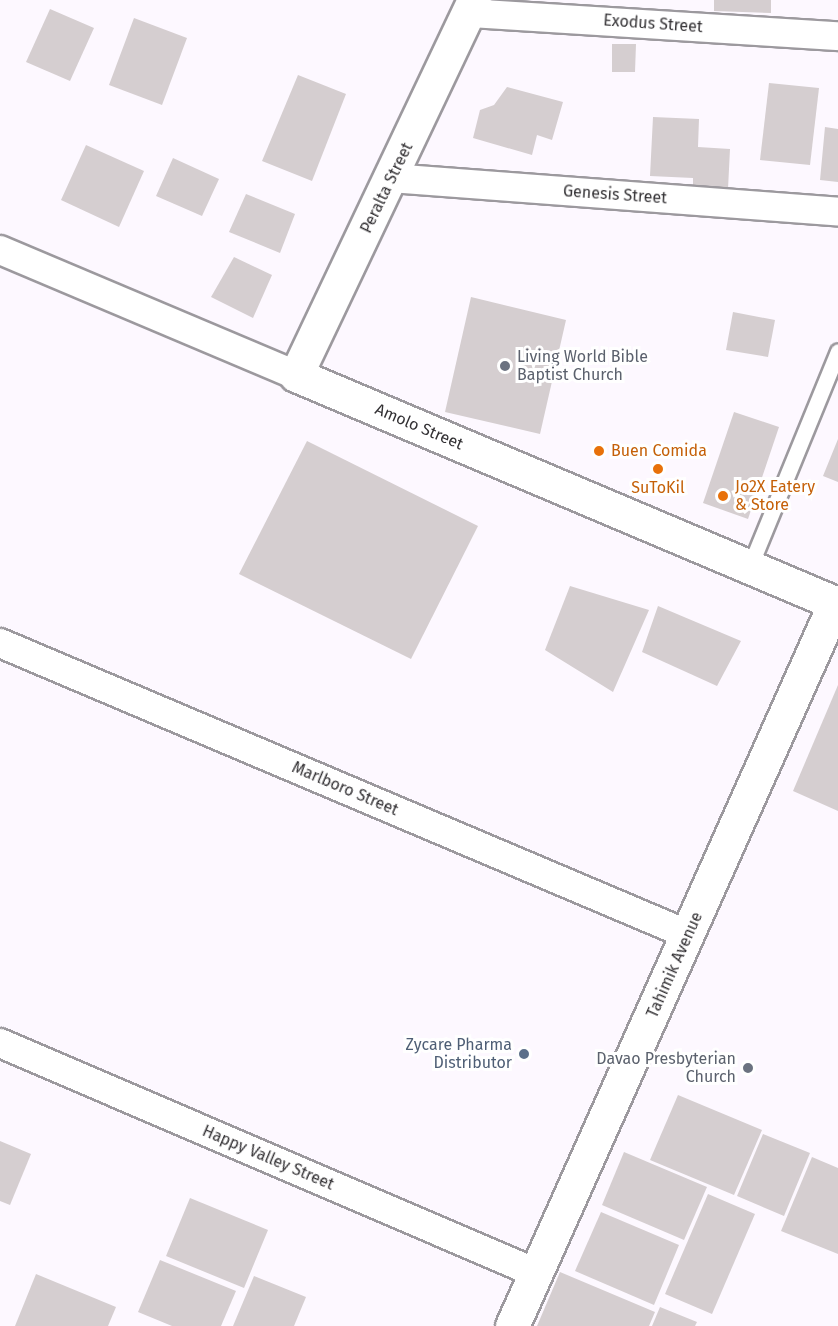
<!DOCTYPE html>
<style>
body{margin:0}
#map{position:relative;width:838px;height:1326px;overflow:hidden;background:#fdf8ff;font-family:"Fira Sans",sans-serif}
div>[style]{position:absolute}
.building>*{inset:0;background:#d5ced0}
.roads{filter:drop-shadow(2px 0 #9c999e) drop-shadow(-2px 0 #9c999e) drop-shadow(0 2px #9c999e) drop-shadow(0 -2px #9c999e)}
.service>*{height:15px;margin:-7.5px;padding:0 7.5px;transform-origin:7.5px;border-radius:7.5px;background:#fff}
.minor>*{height:28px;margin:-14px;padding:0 14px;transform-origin:14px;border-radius:14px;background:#fff}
.tertiary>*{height:33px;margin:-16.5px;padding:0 16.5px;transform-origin:16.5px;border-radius:16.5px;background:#fff}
.dots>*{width:16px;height:16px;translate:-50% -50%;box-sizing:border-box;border:3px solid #fff;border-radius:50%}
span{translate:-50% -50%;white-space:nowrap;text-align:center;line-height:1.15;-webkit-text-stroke:6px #fff;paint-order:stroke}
.street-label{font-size:16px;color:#333134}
.worship-label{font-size:16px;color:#5b616d}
.left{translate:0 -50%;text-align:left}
.right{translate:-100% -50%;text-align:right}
.food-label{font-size:16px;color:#c56008}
.service-label{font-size:16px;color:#4e5e75}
</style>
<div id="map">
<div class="building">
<i style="clip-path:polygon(714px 0,771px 0,771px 13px,714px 11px)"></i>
<i style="clip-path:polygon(50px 9px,94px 28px,70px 81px,26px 62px)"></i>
<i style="clip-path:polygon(134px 18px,187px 38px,162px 105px,109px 85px)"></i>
<i style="clip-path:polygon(612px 44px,636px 44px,635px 72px,612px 72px)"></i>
<i style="clip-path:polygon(298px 75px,346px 94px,312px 181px,262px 161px)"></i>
<i style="clip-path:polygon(769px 83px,819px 88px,810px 165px,760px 160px)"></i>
<i style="clip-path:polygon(507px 87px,563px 102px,552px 140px,537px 135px,532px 155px,473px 138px,480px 110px,494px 105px)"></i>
<i style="clip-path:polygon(653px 117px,699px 119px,698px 147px,730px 149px,728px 189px,693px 188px,693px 178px,650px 176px)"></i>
<i style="clip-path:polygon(825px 127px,838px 129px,838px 182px,820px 180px)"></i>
<i style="clip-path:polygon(86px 145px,144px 171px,119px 227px,61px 200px)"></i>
<i style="clip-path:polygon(173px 158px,219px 179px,202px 216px,156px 196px)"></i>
<i style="clip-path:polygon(246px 194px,295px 214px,280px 253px,229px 232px)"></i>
<i style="clip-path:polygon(234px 257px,272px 275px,253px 318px,211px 297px)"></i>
<i style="clip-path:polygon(471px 297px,566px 320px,540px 434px,445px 412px)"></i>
<i style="clip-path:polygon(733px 312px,775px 320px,768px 357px,726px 350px)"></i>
<i style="clip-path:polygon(734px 412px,779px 427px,748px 519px,703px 503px)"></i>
<i style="clip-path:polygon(838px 439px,838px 482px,823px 476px)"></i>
<i style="clip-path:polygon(307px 441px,478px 526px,411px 659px,239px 574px)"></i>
<i style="clip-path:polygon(570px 586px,649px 610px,613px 692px,545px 650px)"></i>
<i style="clip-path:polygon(658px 606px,741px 641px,717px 686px,642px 652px)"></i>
<i style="clip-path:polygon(838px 685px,838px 811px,793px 791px)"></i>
<i style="clip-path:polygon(678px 1095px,762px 1130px,734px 1195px,650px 1160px)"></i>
<i style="clip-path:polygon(763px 1134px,810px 1153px,784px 1216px,737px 1196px)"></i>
<i style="clip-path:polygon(0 1141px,31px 1154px,10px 1205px,0 1201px)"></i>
<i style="clip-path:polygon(624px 1152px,707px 1187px,684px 1240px,602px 1205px)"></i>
<i style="clip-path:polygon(812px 1157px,838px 1168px,838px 1254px,781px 1231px)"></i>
<i style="clip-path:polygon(708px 1194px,755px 1214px,712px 1314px,665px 1294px)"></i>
<i style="clip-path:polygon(190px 1198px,268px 1230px,244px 1288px,166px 1256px)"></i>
<i style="clip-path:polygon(601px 1212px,679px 1245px,654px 1305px,575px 1271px)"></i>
<i style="clip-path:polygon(160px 1260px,236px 1291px,221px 1326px,172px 1326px,138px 1312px)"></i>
<i style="clip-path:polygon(560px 1272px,655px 1312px,649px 1326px,537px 1326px)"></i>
<i style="clip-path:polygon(36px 1274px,116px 1307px,108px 1326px,15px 1326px)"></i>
<i style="clip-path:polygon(254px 1276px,306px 1297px,294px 1326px,233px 1326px)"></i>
<i style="clip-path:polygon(660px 1307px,697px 1322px,695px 1326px,652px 1326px)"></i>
</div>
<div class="roads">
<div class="service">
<i style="left:750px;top:566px;width:232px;rotate:-67.7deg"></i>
</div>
<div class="minor">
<i style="left:469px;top:13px;width:370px;rotate:3.6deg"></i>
<i style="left:391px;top:178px;width:448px;rotate:4.3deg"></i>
<i style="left:0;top:250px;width:321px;rotate:22.9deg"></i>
<i style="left:0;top:643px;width:748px;rotate:22.97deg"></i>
<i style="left:0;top:1043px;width:583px;rotate:23.22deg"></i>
</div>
<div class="tertiary">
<i style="left:474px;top:0;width:415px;rotate:115.4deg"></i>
<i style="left:296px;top:375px;width:585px;rotate:22.93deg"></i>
<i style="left:835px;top:603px;width:792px;rotate:114.07deg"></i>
</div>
</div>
<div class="dots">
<i style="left:505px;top:366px;background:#6b7280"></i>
<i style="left:599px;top:451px;background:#e8710a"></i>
<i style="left:658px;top:469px;background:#e8710a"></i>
<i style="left:723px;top:496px;background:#e8710a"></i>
<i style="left:524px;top:1054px;background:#5c6f8a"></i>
<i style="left:748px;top:1068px;background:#6b7280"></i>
</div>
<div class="street-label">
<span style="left:653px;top:24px;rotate:4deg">Exodus Street</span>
<span style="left:387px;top:188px;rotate:-64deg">Peralta Street</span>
<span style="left:615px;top:195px;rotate:4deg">Genesis Street</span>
<span style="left:419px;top:427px;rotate:23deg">Amolo Street</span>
<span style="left:345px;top:789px;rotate:23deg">Marlboro Street</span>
<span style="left:675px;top:965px;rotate:-66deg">Tahimik Avenue</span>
<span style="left:268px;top:1158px;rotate:23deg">Happy Valley Street</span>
</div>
<div class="worship-label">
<span class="left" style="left:517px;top:366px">Living World Bible<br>Baptist Church</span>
<span class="right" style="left:736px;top:1068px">Davao Presbyterian<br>Church</span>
</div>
<div class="food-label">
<span class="left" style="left:611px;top:451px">Buen Comida</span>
<span class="left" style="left:735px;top:496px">Jo2X Eatery<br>&amp; Store</span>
<span style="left:658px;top:488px">SuToKil</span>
</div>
<div class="service-label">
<span class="right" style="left:512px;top:1054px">Zycare Pharma<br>Distributor</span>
</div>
</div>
